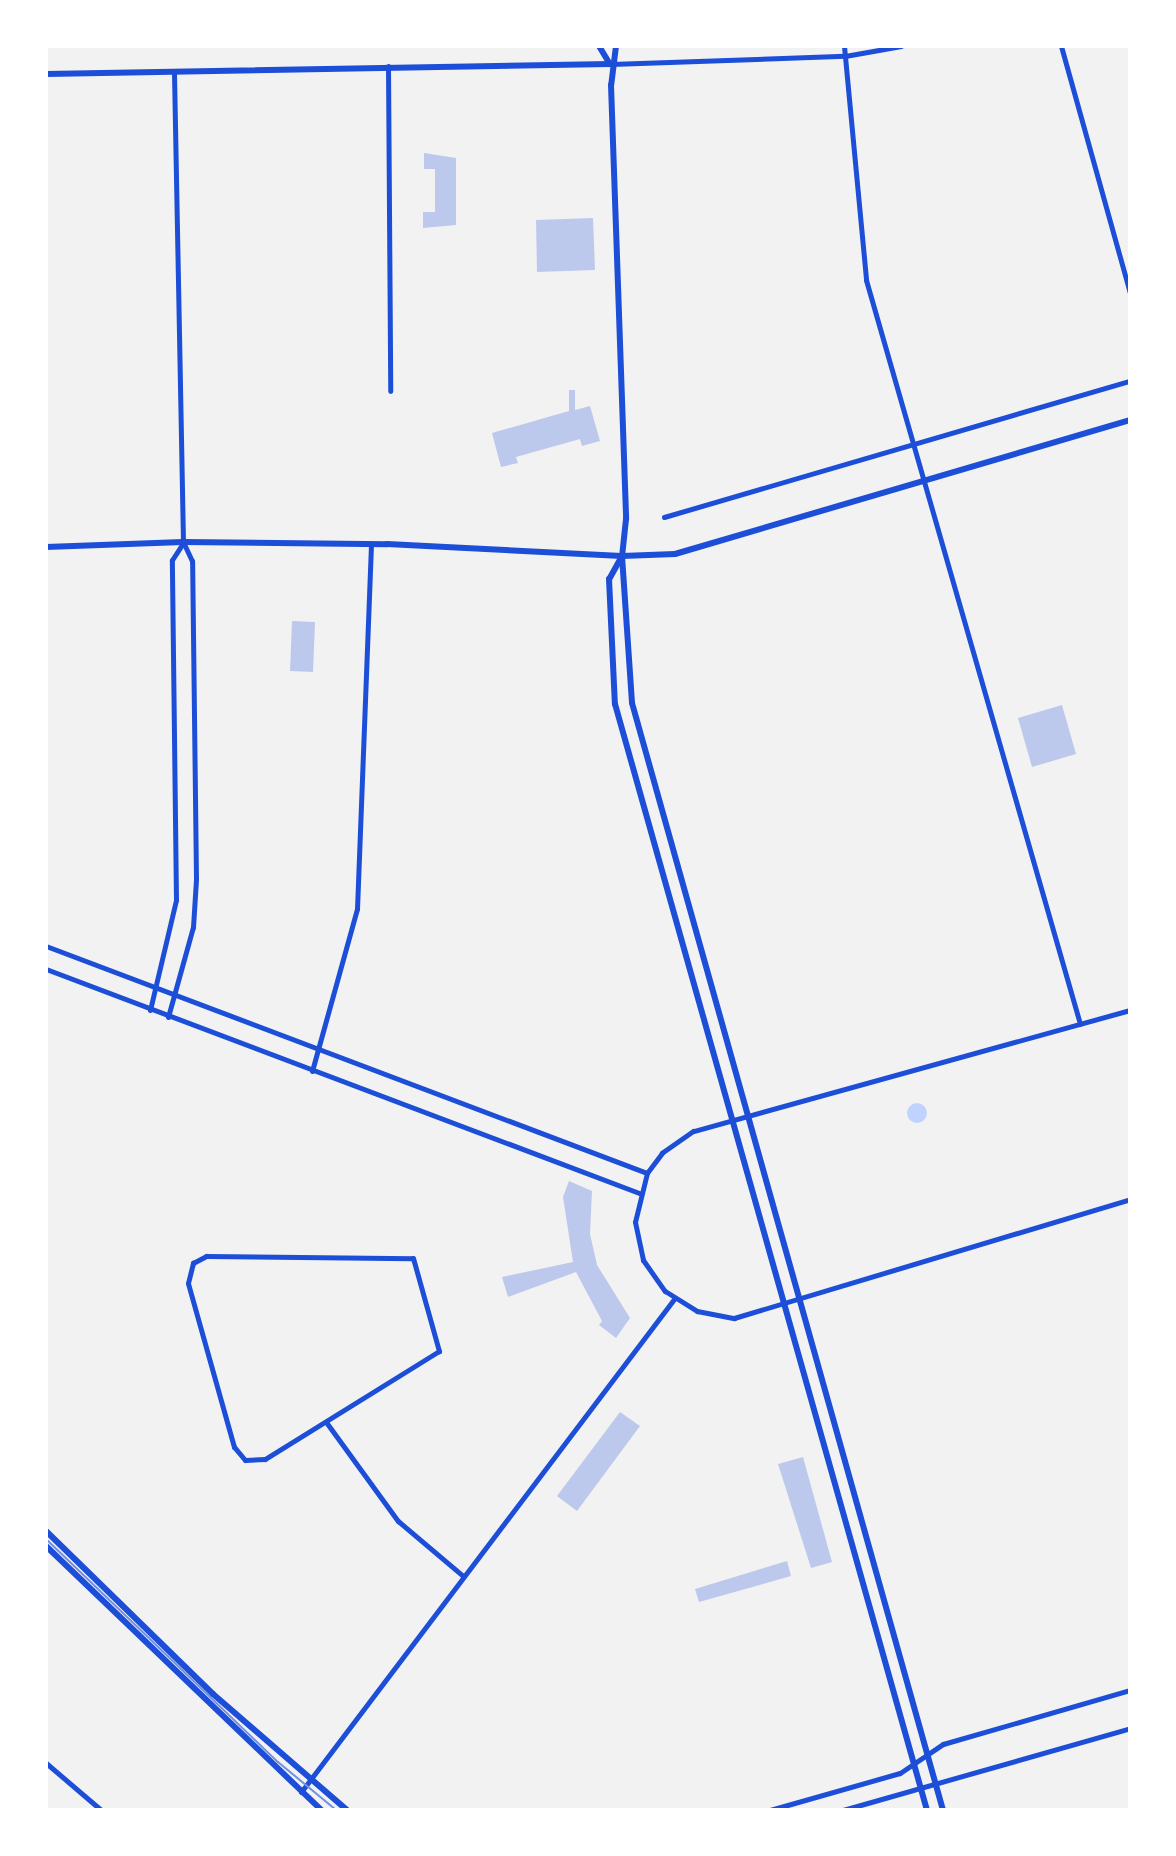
<!DOCTYPE html>
<style>
body{margin:0}
#map{position:relative;width:1176px;height:1856px;overflow:hidden;background:#f2f2f2;font-family:Inter,sans-serif}
div>[style]{position:absolute}
.water>*{inset:0;background:#bfd3fe}
.round{border-radius:50%}
.building>*{inset:0;background:#bdc9ec}
.minor>*{height:5px;margin:-2.5px;padding:0 2.5px;transform-origin:2.5px;border-radius:2.5px;background:#1d4ed8}
.tertiary>*{height:6px;margin:-3px;padding:0 3px;transform-origin:3px;border-radius:3px;background:#1d4ed8}
.secondary>*{height:6px;margin:-3px;padding:0 3px;transform-origin:3px;border-radius:3px;background:#1d4ed8}
.tram>*{height:2px;margin:-1px;padding:0 1px;transform-origin:1px;border-radius:1px;background:#7290e2}
span{translate:-50% -50%;white-space:nowrap;text-align:center;line-height:1.15;-webkit-text-stroke:7px #fff;paint-order:stroke}
.frame{position:absolute;inset:0;border:48px solid #fff;pointer-events:none}
</style>
<div id="map">
<div class="water">
<i class="round" style="left:907px;top:1103px;width:20px;height:20px"></i>
</div>
<div class="building">
<i style="clip-path:polygon(424px 153px,456px 158px,456px 225px,423px 228px,423px 212px,435px 212px,435px 169px,424px 169px)"></i>
<i style="clip-path:polygon(593px 218px,595px 270px,537px 272px,536px 220px)"></i>
<i style="clip-path:polygon(569px 390px,575px 390px,575px 410px,590px 406px,600px 441px,582px 446px,580px 439px,516px 457px,518px 463px,501px 467px,492px 433px,569px 411px)"></i>
<i style="clip-path:polygon(292px 621px,315px 622px,313px 672px,290px 671px)"></i>
<i style="clip-path:polygon(1062px 705px,1076px 754px,1032px 767px,1018px 718px)"></i>
<i style="clip-path:polygon(569px 1181px,592px 1191px,590px 1234px,597px 1265px,630px 1318px,616px 1338px,599px 1325px,602px 1321px,576px 1272px,508px 1297px,502px 1277px,573px 1262px,563px 1197px)"></i>
<i style="clip-path:polygon(620px 1412px,640px 1426px,577px 1511px,557px 1496px)"></i>
<i style="clip-path:polygon(803px 1457px,832px 1562px,811px 1568px,778px 1464px)"></i>
<i style="clip-path:polygon(787px 1561px,791px 1576px,699px 1602px,695px 1589px)"></i>
</div>
<div class="minor">
<i style="left:844px;top:46px;width:235px;rotate:84.6deg"></i>
<i style="left:866px;top:280px;width:774px;rotate:73.95deg"></i>
<i style="left:1061px;top:46px;width:256px;rotate:74.4deg"></i>
<i style="left:611px;top:64px;width:234px;rotate:-2deg"></i>
<i style="left:845px;top:56px;width:57px;rotate:-10.1deg"></i>
<i style="left:388px;top:66px;width:325px;rotate:89.6deg"></i>
<i style="left:664px;top:517px;width:485px;rotate:-16.3deg"></i>
<i style="left:46px;top:946px;width:642px;rotate:20.69deg"></i>
<i style="left:46px;top:969px;width:634px;rotate:20.69deg"></i>
<i style="left:150px;top:1010px;width:113px;rotate:-76.7deg"></i>
<i style="left:176px;top:900px;width:340px;rotate:-90.7deg"></i>
<i style="left:172px;top:560px;width:20px;rotate:-57deg"></i>
<i style="left:1130px;top:1010px;width:453px;rotate:164.5deg"></i>
<i style="left:693px;top:1131px;width:38px;rotate:145deg"></i>
<i style="left:662px;top:1153px;width:25px;rotate:127deg"></i>
<i style="left:647px;top:1173px;width:50px;rotate:103.8deg"></i>
<i style="left:635px;top:1222px;width:39px;rotate:78deg"></i>
<i style="left:643px;top:1260px;width:38px;rotate:55deg"></i>
<i style="left:665px;top:1291px;width:38px;rotate:32deg"></i>
<i style="left:697px;top:1311px;width:38px;rotate:11deg"></i>
<i style="left:734px;top:1318px;width:413px;rotate:-16.7deg"></i>
<i style="left:168px;top:1017px;width:93px;rotate:-74.5deg"></i>
<i style="left:193px;top:927px;width:48px;rotate:-86.4deg"></i>
<i style="left:196px;top:879px;width:318px;rotate:-90.7deg"></i>
<i style="left:192px;top:561px;width:21px;rotate:-115deg"></i>
<i style="left:183px;top:542px;width:471px;rotate:-91.1deg"></i>
<i style="left:312px;top:1071px;width:168px;rotate:-74.5deg"></i>
<i style="left:357px;top:909px;width:365px;rotate:-87.8deg"></i>
<i style="left:206px;top:1256px;width:207px;rotate:0.6deg"></i>
<i style="left:413px;top:1258px;width:97px;rotate:74.4deg"></i>
<i style="left:439px;top:1351px;width:205px;rotate:148.2deg"></i>
<i style="left:265px;top:1459px;width:20px;rotate:177deg"></i>
<i style="left:245px;top:1460px;width:17px;rotate:-130deg"></i>
<i style="left:234px;top:1447px;width:170px;rotate:-105.7deg"></i>
<i style="left:188px;top:1283px;width:21px;rotate:-76deg"></i>
<i style="left:193px;top:1263px;width:15px;rotate:-28deg"></i>
<i style="left:326px;top:1422px;width:122px;rotate:54deg"></i>
<i style="left:398px;top:1521px;width:85px;rotate:40.2deg"></i>
<i style="left:46px;top:1763px;width:72px;rotate:40.5deg"></i>
<i style="left:301px;top:1792px;width:618px;rotate:-52.89deg"></i>
<i style="left:770px;top:1810px;width:135px;rotate:-15.9deg"></i>
<i style="left:900px;top:1773px;width:52px;rotate:-34deg"></i>
<i style="left:943px;top:1744px;width:195px;rotate:-16.1deg"></i>
<i style="left:843px;top:1810px;width:298px;rotate:-15.9deg"></i>
</div>
<div class="tertiary">
<i style="left:46px;top:547px;width:137px;rotate:-2.1deg"></i>
<i style="left:183px;top:542px;width:204px;rotate:0.6deg"></i>
<i style="left:387px;top:544px;width:235px;rotate:2.9deg"></i>
<i style="left:622px;top:556px;width:26px;rotate:119deg"></i>
<i style="left:609px;top:579px;width:125px;rotate:87.3deg"></i>
<i style="left:615px;top:704px;width:1149px;rotate:74.25deg"></i>
<i style="left:622px;top:556px;width:147px;rotate:86.1deg"></i>
<i style="left:632px;top:703px;width:1150px;rotate:74.31deg"></i>
<i style="left:46px;top:1531px;width:233px;rotate:44.3deg"></i>
<i style="left:213px;top:1694px;width:177px;rotate:40.9deg"></i>
<i style="left:46px;top:1546px;width:381px;rotate:43.8deg"></i>
</div>
<div class="secondary">
<i style="left:599px;top:46px;width:21px;rotate:59deg"></i>
<i style="left:616px;top:46px;width:39px;rotate:97deg"></i>
<i style="left:611px;top:85px;width:434px;rotate:88deg"></i>
<i style="left:626px;top:519px;width:37px;rotate:96deg"></i>
<i style="left:622px;top:556px;width:53px;rotate:-2.2deg"></i>
<i style="left:675px;top:554px;width:474px;rotate:-16.4deg"></i>
<i style="left:46px;top:74px;width:564px;rotate:-1.02deg"></i>
</div>
<div class="tram">
<i style="left:46px;top:1539px;width:322px;rotate:43.9deg"></i>
<i style="left:278px;top:1762px;width:75px;rotate:39.6deg"></i>
</div>
<div class="frame"></div>
</div>
